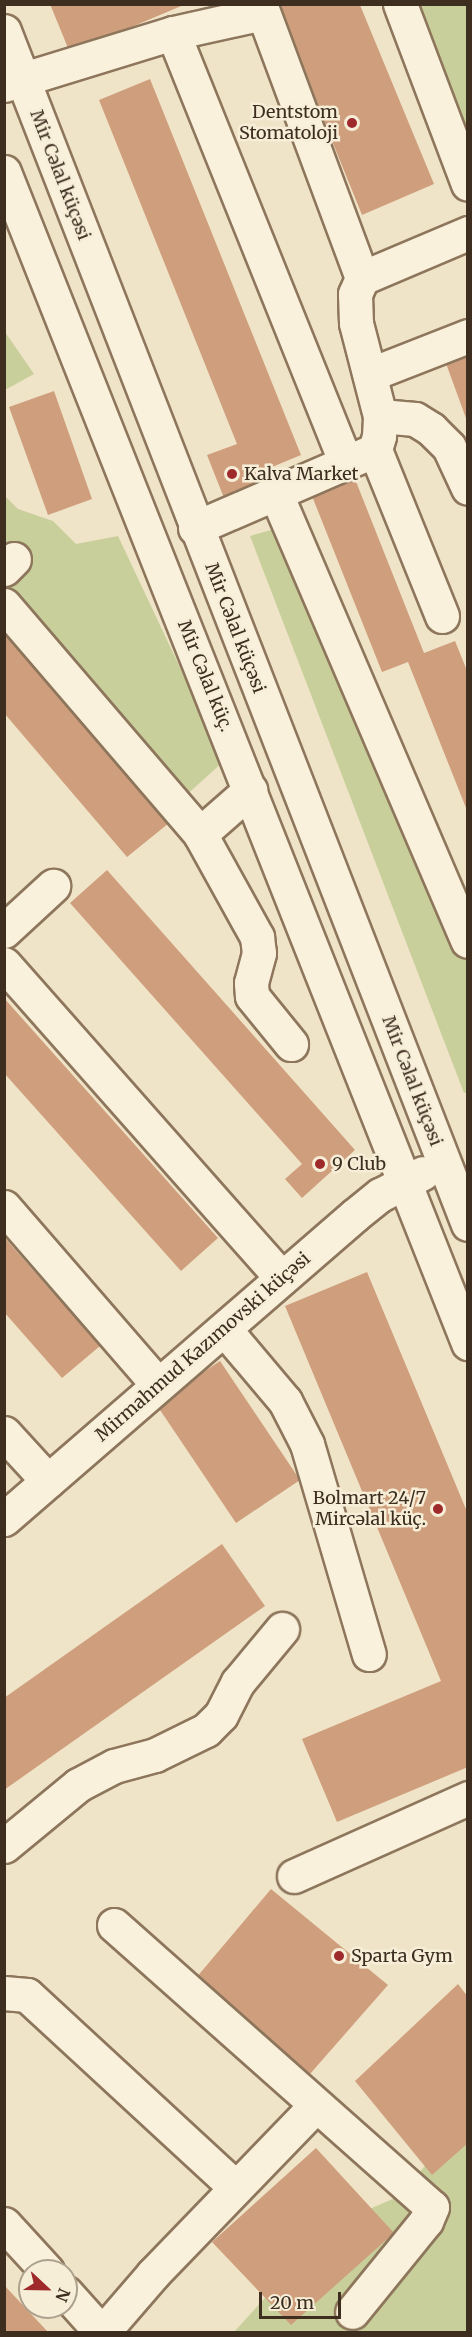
<!DOCTYPE html>
<meta charset="utf-8">
<style>
body{margin:0}
#map{position:relative;width:472px;height:2337px;overflow:hidden;background:#f0e4c8;font-family:Merriweather,serif}
div>[style]{position:absolute}
.green>*{inset:0;background:#c9cf9b}
.building>*{inset:0;background:#cf9f7d}
.roads{filter:drop-shadow(2px 0 #8d765c) drop-shadow(-2px 0 #8d765c) drop-shadow(0 2px #8d765c) drop-shadow(0 -2px #8d765c)}
.minor>*{height:33px;margin:-16.5px;padding:0 16.5px;transform-origin:16.5px;border-radius:16.5px;background:#faf1dc}
.dots>*{width:16px;height:16px;translate:-50% -50%;box-sizing:border-box;border:3px solid #f7eed8;border-radius:50%}
span{translate:-50% -50%;white-space:nowrap;text-align:center;line-height:1.15;-webkit-text-stroke:5px #f7eed8;paint-order:stroke}
.poi-label{font-size:18px;color:#3d2e20}
.right{translate:-100% -50%;text-align:right}
.left{translate:0 -50%;text-align:left}
.street-label{font-size:18px;color:#3d2e20}
.frame{position:absolute;inset:0;border:6px solid #3d2e20;pointer-events:none}
.north{position:absolute;left:18px;top:2259px;width:60px;height:60px;box-sizing:border-box;background:#f7eed8;border:2px solid #ada18e;border-radius:50%;rotate:112deg;font-size:16px;font-weight:700;line-height:24px;text-align:center;color:#3d2e20}
.north::after{content:'';display:block;margin:auto;width:21px;height:27px;background:#9e2a2b;clip-path:polygon(50% 0,100% 100%,50% 72%,0 100%)}
.scale{position:absolute;left:259px;top:2292px;width:82px;height:27px;box-sizing:border-box;border:3px solid #3d2e20;border-top:0;padding-left:8px;font-size:18px;line-height:21px;white-space:nowrap;color:#3d2e20;-webkit-text-stroke:4px #f7eed8;paint-order:stroke}
</style>
<div id="map">
<div class="green">
<i style="clip-path:polygon(421px 5px,467px 5px,467px 152px)"></i>
<i style="clip-path:polygon(5px 332px,34px 374px,5px 390px,4px 390px)"></i>
<i style="clip-path:polygon(4px 495px,18px 509px,53px 521px,76px 544px,118px 536px,224px 761px,182px 799px,5px 587px)"></i>
<i style="clip-path:polygon(278px 528px,362px 742px,394px 733px,467px 911px,467px 1092px,464px 1093px,250px 536px)"></i>
<i style="clip-path:polygon(467px 2112px,467px 2332px,234px 2332px,330px 2226px,402px 2195px)"></i>
</div>
<div class="building">
<i style="clip-path:polygon(50px 4px,186px 4px,70px 53px)"></i>
<i style="clip-path:polygon(277px 5px,360px 5px,434px 184px,362px 215px)"></i>
<i style="clip-path:polygon(150px 79px,301px 455px,260px 472px,265px 487px,226px 503px,207px 455px,237px 444px,99px 100px)"></i>
<i style="clip-path:polygon(468px 349px,467px 421px,444px 358px)"></i>
<i style="clip-path:polygon(54px 391px,92px 499px,48px 515px,9px 407px)"></i>
<i style="clip-path:polygon(353px 474px,424px 653px,455px 641px,468px 673px,468px 813px,408px 662px,382px 672px,310px 491px)"></i>
<i style="clip-path:polygon(4px 624px,174px 819px,127px 857px,4px 713px)"></i>
<i style="clip-path:polygon(107px 870px,355px 1150px,302px 1198px,285px 1179px,302px 1164px,70px 903px)"></i>
<i style="clip-path:polygon(4px 998px,218px 1238px,181px 1271px,4px 1073px)"></i>
<i style="clip-path:polygon(4px 1237px,100px 1346px,62px 1378px,4px 1312px)"></i>
<i style="clip-path:polygon(367px 1272px,468px 1514px,468px 1767px,337px 1822px,302px 1739px,441px 1681px,285px 1306px)"></i>
<i style="clip-path:polygon(220px 1361px,300px 1480px,236px 1523px,156px 1404px)"></i>
<i style="clip-path:polygon(222px 1544px,265px 1606px,4px 1790px,4px 1698px)"></i>
<i style="clip-path:polygon(271px 1889px,388px 1985px,310px 2074px,196px 1978px)"></i>
<i style="clip-path:polygon(458px 1984px,468px 1997px,468px 2143px,432px 2175px,355px 2081px)"></i>
<i style="clip-path:polygon(316px 2148px,394px 2233px,291px 2325px,212px 2242px)"></i>
<i style="clip-path:polygon(4px 2285px,48px 2332px,4px 2332px)"></i>
</div>
<div class="roads">
<div class="minor">
<i style="left:400px;top:4px;width:192px;rotate:69.3deg"></i>
<i style="left:4px;top:31px;width:1280px;rotate:68.75deg"></i>
<i style="left:173px;top:33px;width:464px;rotate:68.1deg"></i>
<i style="left:4px;top:85px;width:177px;rotate:-17.1deg"></i>
<i style="left:173px;top:33px;width:92px;rotate:-12.5deg"></i>
<i style="left:4px;top:172px;width:1260px;rotate:68.38deg"></i>
<i style="left:362px;top:278px;width:115px;rotate:-23deg"></i>
<i style="left:371px;top:374px;width:104px;rotate:-21.4deg"></i>
<i style="left:380px;top:416px;width:35px;rotate:5deg"></i>
<i style="left:415px;top:419px;width:19px;rotate:32deg"></i>
<i style="left:431px;top:429px;width:25px;rotate:45deg"></i>
<i style="left:449px;top:447px;width:45px;rotate:65.1deg"></i>
<i style="left:375px;top:450px;width:179px;rotate:68deg"></i>
<i style="left:276px;top:494px;width:486px;rotate:66.8deg"></i>
<i style="left:195px;top:528px;width:196px;rotate:-23.4deg"></i>
<i style="left:375px;top:450px;width:15px;rotate:-74deg"></i>
<i style="left:379px;top:436px;width:20px;rotate:-87deg"></i>
<i style="left:380px;top:416px;width:96px;rotate:-104.5deg"></i>
<i style="left:356px;top:323px;width:29px;rotate:-92deg"></i>
<i style="left:355px;top:294px;width:17px;rotate:-66deg"></i>
<i style="left:362px;top:278px;width:292px;rotate:-110.4deg"></i>
<i style="left:4px;top:569px;width:14px;rotate:-45deg"></i>
<i style="left:4px;top:605px;width:301px;rotate:49.4deg"></i>
<i style="left:200px;top:834px;width:118px;rotate:61deg"></i>
<i style="left:257px;top:937px;width:16px;rotate:83deg"></i>
<i style="left:259px;top:953px;width:31px;rotate:105deg"></i>
<i style="left:251px;top:983px;width:13px;rotate:86deg"></i>
<i style="left:252px;top:996px;width:62px;rotate:50.9deg"></i>
<i style="left:200px;top:834px;width:67px;rotate:-41.3deg"></i>
<i style="left:4px;top:931px;width:67px;rotate:-42.6deg"></i>
<i style="left:4px;top:964px;width:419px;rotate:48.5deg"></i>
<i style="left:4px;top:1207px;width:235px;rotate:49.1deg"></i>
<i style="left:225px;top:1330px;width:93px;rotate:49.8deg"></i>
<i style="left:285px;top:1401px;width:48px;rotate:62.9deg"></i>
<i style="left:307px;top:1444px;width:219px;rotate:73.6deg"></i>
<i style="left:4px;top:1433px;width:65px;rotate:47.5deg"></i>
<i style="left:4px;top:1519px;width:464px;rotate:-40.9deg"></i>
<i style="left:355px;top:1215px;width:32px;rotate:-39deg"></i>
<i style="left:380px;top:1195px;width:48px;rotate:-27.1deg"></i>
<i style="left:4px;top:1846px;width:96px;rotate:-39.5deg"></i>
<i style="left:78px;top:1785px;width:41px;rotate:-27.8deg"></i>
<i style="left:114px;top:1766px;width:42px;rotate:-15deg"></i>
<i style="left:155px;top:1755px;width:57px;rotate:-26.1deg"></i>
<i style="left:206px;top:1730px;width:21px;rotate:-45deg"></i>
<i style="left:221px;top:1715px;width:37px;rotate:-63deg"></i>
<i style="left:238px;top:1682px;width:69px;rotate:-50.3deg"></i>
<i style="left:294px;top:1876px;width:191px;rotate:-24.1deg"></i>
<i style="left:114px;top:1925px;width:425px;rotate:41.6deg"></i>
<i style="left:432px;top:2207px;width:15px;rotate:113deg"></i>
<i style="left:426px;top:2221px;width:117px;rotate:129.1deg"></i>
<i style="left:4px;top:1993px;width:23px;rotate:5deg"></i>
<i style="left:27px;top:1995px;width:284px;rotate:42.7deg"></i>
<i style="left:4px;top:2224px;width:64px;rotate:47.5deg"></i>
<i style="left:66px;top:2293px;width:52px;rotate:48.1deg"></i>
<i style="left:103px;top:2332px;width:77px;rotate:-49.2deg"></i>
<i style="left:153px;top:2274px;width:233px;rotate:-46deg"></i>
</div>
</div>
<div class="dots">
<i style="left:352px;top:123px;background:#9e2a2b"></i>
<i style="left:232px;top:474px;background:#9e2a2b"></i>
<i style="left:320px;top:1164px;background:#9e2a2b"></i>
<i style="left:438px;top:1509px;background:#9e2a2b"></i>
<i style="left:339px;top:1956px;background:#9e2a2b"></i>
</div>
<div class="poi-label">
<span class="right" style="left:338px;top:123px">Dentstom<br>Stomatoloji</span>
<span class="left" style="left:244px;top:474px">Kalva Market</span>
<span class="left" style="left:332px;top:1164px">9 Club</span>
<span class="right" style="left:426px;top:1509px">Bolmart 24/7<br>Mircәlal küç.</span>
<span class="left" style="left:351px;top:1956px">Sparta Gym</span>
</div>
<div class="street-label">
<span style="left:60px;top:175px;rotate:69deg">Mir Cəlal küçəsi</span>
<span style="left:235px;top:628px;rotate:69deg">Mir Cəlal küçəsi</span>
<span style="left:205px;top:676px;rotate:68deg">Mir Cəlal küç.</span>
<span style="left:412px;top:1081px;rotate:69deg">Mir Cəlal küçəsi</span>
<span style="left:203px;top:1347px;rotate:-41deg">Mirmahmud Kazımovski küçəsi</span>
</div>
<div class="frame"></div>
<div class="north">N</div>
<div class="scale">20 m</div>
</div>
